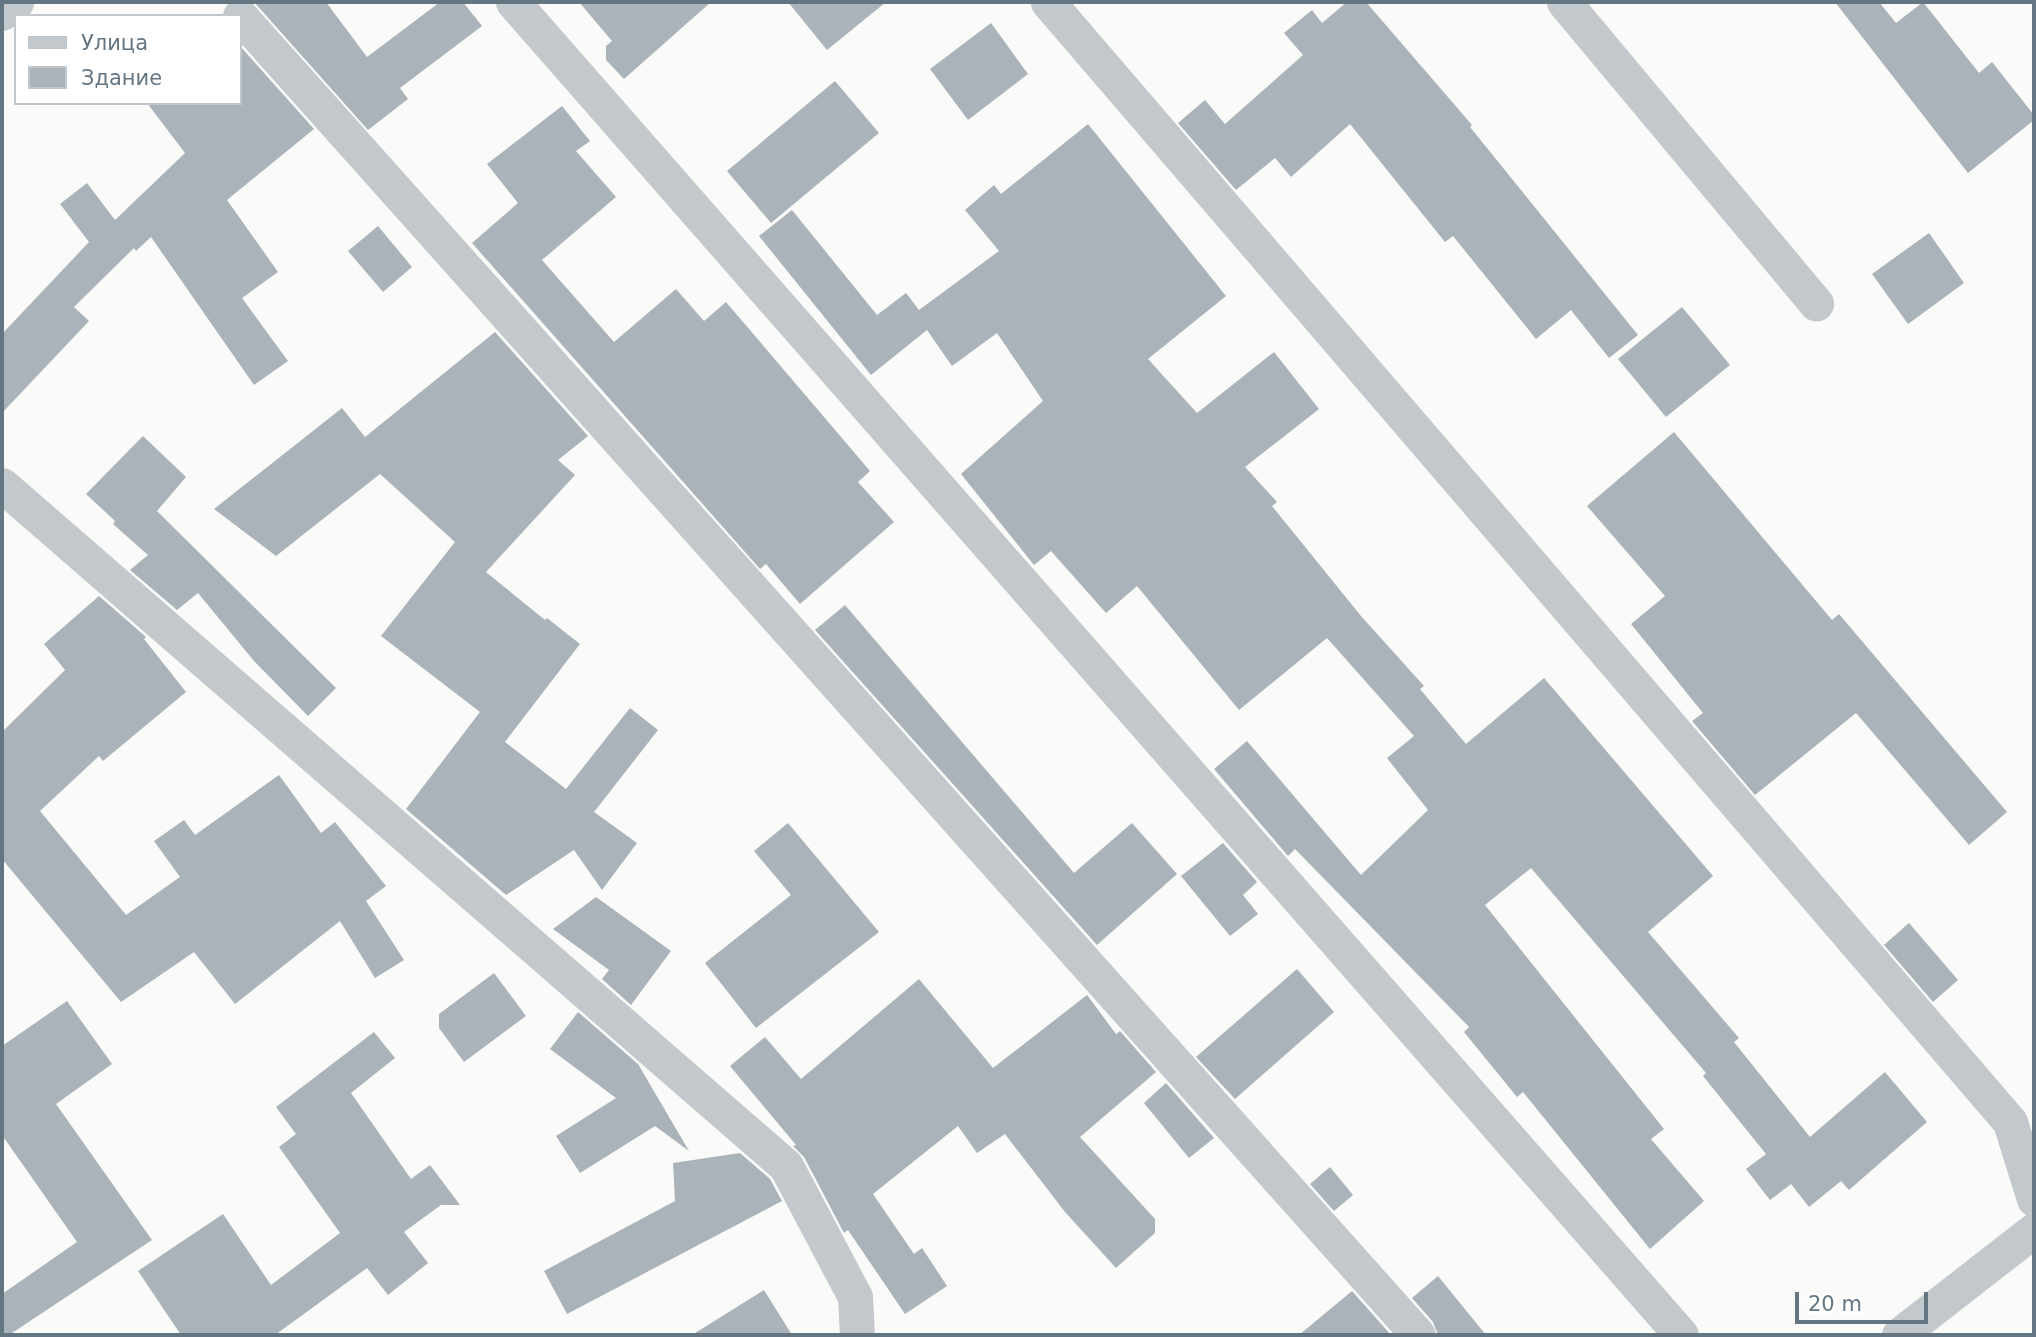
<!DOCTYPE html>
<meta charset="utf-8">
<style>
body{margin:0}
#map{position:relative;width:2036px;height:1337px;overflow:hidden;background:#fafaf8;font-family:"DejaVu Sans",sans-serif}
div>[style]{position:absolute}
.building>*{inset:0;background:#aab3b9}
.street>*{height:35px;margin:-17.5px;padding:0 17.5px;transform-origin:17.5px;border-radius:17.5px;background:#c3c8cc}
span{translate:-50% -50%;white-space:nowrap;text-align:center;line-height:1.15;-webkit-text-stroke:7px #fff;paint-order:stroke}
.frame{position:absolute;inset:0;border:4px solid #657683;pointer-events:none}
.legend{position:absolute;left:14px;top:14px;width:228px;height:91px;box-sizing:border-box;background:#fff;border:2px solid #c1c8cd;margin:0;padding:9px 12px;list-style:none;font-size:21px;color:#657683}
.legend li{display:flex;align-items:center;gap:14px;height:35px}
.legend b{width:35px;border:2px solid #c1c8cd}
.scale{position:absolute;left:1795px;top:1292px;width:133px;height:32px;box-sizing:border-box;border:4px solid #657683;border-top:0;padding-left:9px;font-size:21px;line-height:24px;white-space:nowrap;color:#657683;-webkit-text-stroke:5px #fff;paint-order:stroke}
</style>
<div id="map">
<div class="building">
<i style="clip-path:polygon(254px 2px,326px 2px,367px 57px,440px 2px,463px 2px,482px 26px,400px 88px,408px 99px,368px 130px)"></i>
<i style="clip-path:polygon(579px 2px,711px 2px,624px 79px,606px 60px,606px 46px,612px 41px)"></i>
<i style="clip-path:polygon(788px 2px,886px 2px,827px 50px)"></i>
<i style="clip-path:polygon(1347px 2px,1366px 2px,1472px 125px,1470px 127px,1638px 335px,1609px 358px,1571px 310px,1536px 339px,1453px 236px,1445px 242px,1350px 124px,1291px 177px,1275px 158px,1236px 190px,1178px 123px,1205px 100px,1225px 124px,1303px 55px,1284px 33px,1312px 10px,1322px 23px)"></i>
<i style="clip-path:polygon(1835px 2px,1879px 2px,1896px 23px,1923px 2px,1979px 73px,1992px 62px,2034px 115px,2034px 120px,1968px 173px)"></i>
<i style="clip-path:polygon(991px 23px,1028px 74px,968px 120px,930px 69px)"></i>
<i style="clip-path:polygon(240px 46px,314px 129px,227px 200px,278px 272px,242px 298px,288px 361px,254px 385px,151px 237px,136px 251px,134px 248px,74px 307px,89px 321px,2px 413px,2px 334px,89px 242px,60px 204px,87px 183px,115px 220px,185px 153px,147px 103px,240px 103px)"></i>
<i style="clip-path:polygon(835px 81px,879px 133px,771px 223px,727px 171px)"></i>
<i style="clip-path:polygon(562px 106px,590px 141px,576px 151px,616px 197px,542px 260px,614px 342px,676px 289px,704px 321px,726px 302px,870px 471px,858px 482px,894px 522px,800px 604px,766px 564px,760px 569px,472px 243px,518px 203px,487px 164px)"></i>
<i style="clip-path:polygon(1088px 124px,1226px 296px,1148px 359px,1197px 413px,1274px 352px,1319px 409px,1245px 467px,1277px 502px,1272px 506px,1361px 616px,1424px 686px,1420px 689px,1466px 744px,1544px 678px,1713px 876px,1648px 932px,1739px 1038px,1734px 1042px,1810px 1137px,1885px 1072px,1927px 1122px,1849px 1190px,1841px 1181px,1809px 1207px,1791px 1184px,1770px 1200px,1746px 1169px,1766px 1154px,1703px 1076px,1706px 1073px,1531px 868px,1485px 905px,1664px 1129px,1651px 1139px,1704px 1201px,1650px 1249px,1523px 1092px,1517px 1097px,1464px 1032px,1469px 1027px,1295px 849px,1288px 856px,1214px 769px,1247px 741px,1361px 875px,1428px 810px,1387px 758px,1414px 736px,1327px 638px,1239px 710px,1137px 586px,1106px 613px,1051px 551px,1034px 565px,961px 474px,1043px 401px,997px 333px,952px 366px,927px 330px,871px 375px,759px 236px,792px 210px,877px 315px,906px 293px,919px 310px,999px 251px,965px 210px,994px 185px,1001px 194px)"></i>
<i style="clip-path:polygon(378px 226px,412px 267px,383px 292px,348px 251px)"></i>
<i style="clip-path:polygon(1929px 233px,1964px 283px,1908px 324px,1872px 274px)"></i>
<i style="clip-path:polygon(1682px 307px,1730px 365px,1666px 417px,1618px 359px)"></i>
<i style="clip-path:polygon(495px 332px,588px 436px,558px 460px,575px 475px,486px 572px,545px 620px,547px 618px,580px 644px,505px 742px,566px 789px,630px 708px,658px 730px,594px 812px,637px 843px,602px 890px,574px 850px,506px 895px,406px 809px,480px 712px,381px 636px,455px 542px,380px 474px,276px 556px,214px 509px,342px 408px,365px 437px)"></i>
<i style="clip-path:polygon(1674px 432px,1832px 620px,1839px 614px,2007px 812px,1969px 845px,1856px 713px,1755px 795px,1692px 721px,1703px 713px,1631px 624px,1665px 596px,1587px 506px)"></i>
<i style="clip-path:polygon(143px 436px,186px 477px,157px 511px,336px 688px,308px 716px,254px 661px,198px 593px,177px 610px,130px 570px,148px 555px,113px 524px,115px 521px,86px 494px)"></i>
<i style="clip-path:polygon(99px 596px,146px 637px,144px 639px,186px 692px,103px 761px,99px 756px,40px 811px,126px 915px,180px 877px,154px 841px,184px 820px,195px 835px,279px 775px,321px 833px,335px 822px,386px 886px,366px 901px,404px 960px,375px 978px,340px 921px,235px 1004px,194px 952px,121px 1002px,2px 859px,2px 732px,65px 670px,44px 644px)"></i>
<i style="clip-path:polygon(845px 605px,1074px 873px,1132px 823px,1177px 874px,1097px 945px,815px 630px)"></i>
<i style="clip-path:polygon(788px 823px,879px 932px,756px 1028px,705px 963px,791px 895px,754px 851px)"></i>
<i style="clip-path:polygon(1223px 843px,1257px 882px,1243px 895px,1258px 914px,1230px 936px,1181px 876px)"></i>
<i style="clip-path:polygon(596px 897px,671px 951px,631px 1005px,602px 979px,609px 970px,553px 929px)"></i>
<i style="clip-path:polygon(1909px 923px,1958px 980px,1933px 1002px,1884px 945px)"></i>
<i style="clip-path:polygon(1297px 969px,1334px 1012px,1235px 1099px,1196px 1057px)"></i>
<i style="clip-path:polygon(494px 973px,526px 1016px,464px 1062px,439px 1028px,439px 1014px)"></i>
<i style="clip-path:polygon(919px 979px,993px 1068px,1087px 995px,1116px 1034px,1120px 1031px,1156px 1072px,1080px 1137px,1155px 1219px,1155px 1233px,1116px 1268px,1065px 1212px,1005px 1134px,977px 1153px,958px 1126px,873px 1194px,914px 1254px,922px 1248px,947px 1286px,905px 1314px,848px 1230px,844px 1233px,804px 1157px,793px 1146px,796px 1145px,730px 1066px,765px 1037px,801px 1079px)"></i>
<i style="clip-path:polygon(67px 1001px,112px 1064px,56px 1104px,152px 1240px,9px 1335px,2px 1335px,2px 1294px,77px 1242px,2px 1135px,2px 1046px)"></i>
<i style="clip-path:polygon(578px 1012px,638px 1064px,689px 1151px,655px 1126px,580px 1173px,556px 1136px,616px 1098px,550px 1049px)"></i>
<i style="clip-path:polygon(374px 1032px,395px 1058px,351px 1093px,411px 1179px,430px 1165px,460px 1205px,441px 1205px,404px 1232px,428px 1263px,388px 1295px,367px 1268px,275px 1335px,181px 1335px,138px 1271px,223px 1214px,271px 1285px,340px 1233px,279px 1147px,296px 1134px,276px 1107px)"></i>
<i style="clip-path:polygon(1166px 1083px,1214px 1138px,1189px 1158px,1144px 1103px)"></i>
<i style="clip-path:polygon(740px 1153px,770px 1179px,782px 1201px,567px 1314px,544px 1271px,675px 1201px,673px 1163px)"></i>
<i style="clip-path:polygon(1330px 1167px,1353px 1195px,1334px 1211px,1310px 1184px)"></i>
<i style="clip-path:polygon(1438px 1276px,1486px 1335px,1438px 1335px,1433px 1322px,1412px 1298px)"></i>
<i style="clip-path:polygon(764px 1290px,792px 1335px,692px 1335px)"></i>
<i style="clip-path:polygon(1352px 1291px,1391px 1335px,1299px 1335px)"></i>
</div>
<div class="street">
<i style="left:513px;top:2px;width:1772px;rotate:48.77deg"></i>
<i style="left:1048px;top:2px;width:1476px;rotate:49.34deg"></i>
<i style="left:2010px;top:1122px;width:81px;rotate:72.7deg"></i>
<i style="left:1564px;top:2px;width:393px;rotate:50.1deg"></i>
<i style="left:2px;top:13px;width:18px;rotate:-38deg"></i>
<i style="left:240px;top:16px;width:1768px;rotate:48.23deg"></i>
<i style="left:2px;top:485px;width:1038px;rotate:40.98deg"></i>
<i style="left:786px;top:1166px;width:148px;rotate:62.2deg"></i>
<i style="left:855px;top:1297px;width:38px;rotate:87deg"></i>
<i style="left:1899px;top:1335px;width:171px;rotate:-37.9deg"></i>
</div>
<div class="frame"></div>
<ul class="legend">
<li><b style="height:9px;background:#c3c8cc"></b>Улица</li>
<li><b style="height:19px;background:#aab3b9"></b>Здание</li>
</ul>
<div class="scale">20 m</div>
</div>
